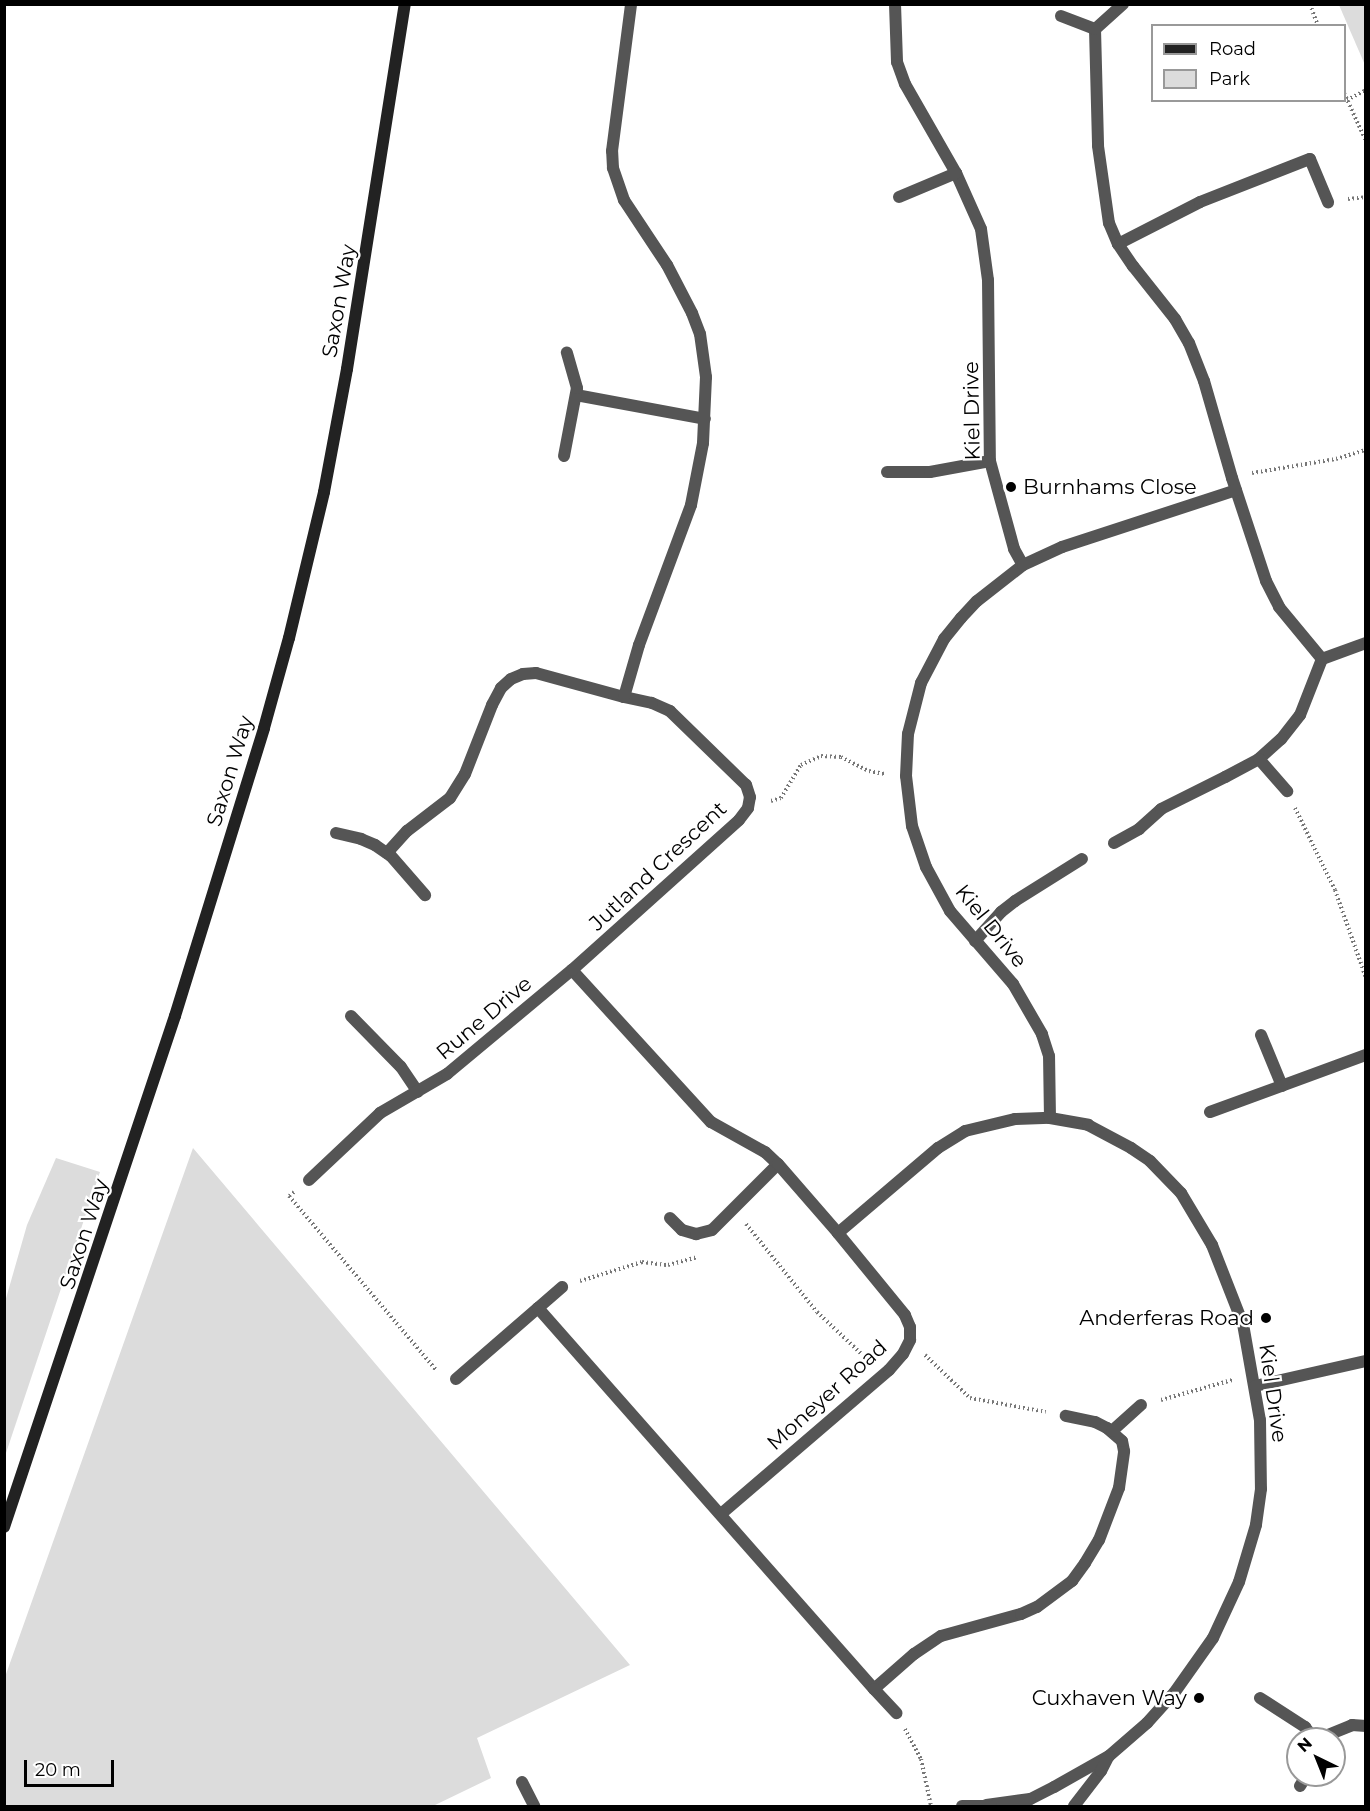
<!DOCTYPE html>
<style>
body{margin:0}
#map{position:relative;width:1370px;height:1811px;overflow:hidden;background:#fff;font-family:Montserrat,sans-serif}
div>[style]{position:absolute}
.green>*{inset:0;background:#dcdcdc}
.path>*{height:4px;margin-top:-2px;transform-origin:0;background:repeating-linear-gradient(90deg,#777 0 1.5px,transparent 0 4.5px)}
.lane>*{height:12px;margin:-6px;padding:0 6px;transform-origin:6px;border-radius:6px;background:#555}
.street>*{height:12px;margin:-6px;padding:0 6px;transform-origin:6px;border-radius:6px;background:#555}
.secondary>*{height:12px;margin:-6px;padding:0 6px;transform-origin:6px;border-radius:6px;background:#222}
.dots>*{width:16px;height:16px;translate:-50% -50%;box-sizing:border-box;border:3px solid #fff;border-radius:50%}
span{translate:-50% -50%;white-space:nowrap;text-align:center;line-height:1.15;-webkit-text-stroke:4.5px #fff;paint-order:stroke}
.street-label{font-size:21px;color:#000}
.poi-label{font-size:21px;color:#000}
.left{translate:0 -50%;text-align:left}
.right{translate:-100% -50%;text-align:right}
.frame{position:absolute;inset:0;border:6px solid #000;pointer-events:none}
.legend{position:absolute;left:1151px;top:24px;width:195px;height:78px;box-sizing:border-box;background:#fff;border:2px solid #999;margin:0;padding:8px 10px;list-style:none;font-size:18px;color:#000}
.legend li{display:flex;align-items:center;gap:12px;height:30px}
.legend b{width:30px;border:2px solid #999}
.north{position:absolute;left:1286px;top:1727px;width:60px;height:60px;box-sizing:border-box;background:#fff;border:2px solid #999;border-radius:50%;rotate:317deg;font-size:16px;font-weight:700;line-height:24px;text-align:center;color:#000}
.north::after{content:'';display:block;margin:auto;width:21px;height:27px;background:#000;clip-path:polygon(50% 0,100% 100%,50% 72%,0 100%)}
.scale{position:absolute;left:24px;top:1760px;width:90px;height:27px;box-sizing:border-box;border:3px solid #000;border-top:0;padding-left:8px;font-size:18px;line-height:21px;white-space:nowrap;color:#000;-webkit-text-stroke:4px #fff;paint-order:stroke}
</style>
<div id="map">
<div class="green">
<i style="clip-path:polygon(1339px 5px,1365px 5px,1365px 65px)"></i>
<i style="clip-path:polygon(193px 1148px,630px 1665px,477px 1738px,491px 1778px,433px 1806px,5px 1806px,5px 1677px)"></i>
<i style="clip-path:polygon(56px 1158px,100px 1172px,5px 1456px,5px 1302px,27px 1225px)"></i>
</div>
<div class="path">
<i style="left:1310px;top:4px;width:23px;rotate:70deg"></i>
<i style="left:1344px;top:93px;width:53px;rotate:65.4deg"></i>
<i style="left:1347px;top:100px;width:21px;rotate:-28deg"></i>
<i style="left:1348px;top:199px;width:18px;rotate:-6deg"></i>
<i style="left:1252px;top:473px;width:85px;rotate:-9.5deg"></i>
<i style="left:1336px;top:459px;width:31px;rotate:-17deg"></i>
<i style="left:771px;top:801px;width:10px;rotate:-17deg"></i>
<i style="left:781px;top:798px;width:39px;rotate:-59deg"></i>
<i style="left:801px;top:765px;width:22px;rotate:-24deg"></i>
<i style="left:821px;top:756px;width:20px;rotate:3deg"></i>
<i style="left:841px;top:757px;width:31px;rotate:27deg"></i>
<i style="left:869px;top:771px;width:16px;rotate:11deg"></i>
<i style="left:1295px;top:808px;width:91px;rotate:64deg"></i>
<i style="left:1335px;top:890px;width:93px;rotate:70.6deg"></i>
<i style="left:294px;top:1192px;width:6px;rotate:141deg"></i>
<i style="left:289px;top:1196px;width:229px;rotate:49.8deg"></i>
<i style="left:746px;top:1224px;width:113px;rotate:51.1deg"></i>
<i style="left:817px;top:1312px;width:71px;rotate:43.3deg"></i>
<i style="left:580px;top:1281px;width:65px;rotate:-17deg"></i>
<i style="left:642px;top:1262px;width:26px;rotate:7deg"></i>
<i style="left:668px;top:1265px;width:30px;rotate:-15deg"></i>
<i style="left:925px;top:1355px;width:62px;rotate:43.7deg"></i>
<i style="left:970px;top:1398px;width:77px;rotate:10.4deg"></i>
<i style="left:1161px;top:1400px;width:74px;rotate:-15.7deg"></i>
<i style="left:905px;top:1729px;width:34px;rotate:62deg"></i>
<i style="left:921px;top:1759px;width:48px;rotate:78deg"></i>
</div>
<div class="lane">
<i style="left:1114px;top:843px;width:29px;rotate:-29deg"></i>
<i style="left:1139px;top:829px;width:30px;rotate:-42deg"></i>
<i style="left:1161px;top:809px;width:72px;rotate:-26.6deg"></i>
<i style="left:975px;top:941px;width:39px;rotate:-48deg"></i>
<i style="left:1001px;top:912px;width:18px;rotate:-38deg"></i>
<i style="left:1015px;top:901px;width:79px;rotate:-32.1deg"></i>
<i style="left:670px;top:1218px;width:17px;rotate:45deg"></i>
<i style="left:682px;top:1230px;width:15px;rotate:16deg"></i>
<i style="left:696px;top:1234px;width:16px;rotate:-14deg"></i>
<i style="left:712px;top:1230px;width:93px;rotate:-45deg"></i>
<i style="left:522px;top:1782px;width:27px;rotate:63deg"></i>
</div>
<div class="street">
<i style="left:895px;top:4px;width:58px;rotate:88deg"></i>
<i style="left:897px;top:62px;width:23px;rotate:70deg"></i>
<i style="left:905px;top:84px;width:103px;rotate:60.2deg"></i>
<i style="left:956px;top:173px;width:61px;rotate:65.9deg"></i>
<i style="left:981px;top:229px;width:51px;rotate:82.2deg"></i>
<i style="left:988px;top:280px;width:181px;rotate:89.4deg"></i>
<i style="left:990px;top:461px;width:91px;rotate:74.7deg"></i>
<i style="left:1014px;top:549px;width:18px;rotate:61deg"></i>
<i style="left:1123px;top:4px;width:38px;rotate:138deg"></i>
<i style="left:1095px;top:29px;width:117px;rotate:88.5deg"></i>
<i style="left:1098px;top:146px;width:78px;rotate:81.9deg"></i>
<i style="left:1109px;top:223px;width:23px;rotate:67deg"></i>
<i style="left:1118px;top:244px;width:27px;rotate:56deg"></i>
<i style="left:1133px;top:266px;width:68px;rotate:51.6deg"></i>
<i style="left:1175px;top:319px;width:28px;rotate:60deg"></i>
<i style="left:1189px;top:343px;width:41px;rotate:68.5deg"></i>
<i style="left:1204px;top:381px;width:101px;rotate:73.9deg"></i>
<i style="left:1232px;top:478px;width:108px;rotate:71.7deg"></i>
<i style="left:1266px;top:581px;width:29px;rotate:63deg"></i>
<i style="left:1279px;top:607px;width:67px;rotate:50.4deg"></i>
<i style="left:1322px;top:659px;width:60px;rotate:111.4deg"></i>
<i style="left:1300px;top:715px;width:31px;rotate:128deg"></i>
<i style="left:1281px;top:739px;width:30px;rotate:138deg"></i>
<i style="left:1259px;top:759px;width:38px;rotate:152deg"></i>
<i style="left:1061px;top:16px;width:36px;rotate:21deg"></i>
<i style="left:899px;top:197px;width:62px;rotate:-22.8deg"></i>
<i style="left:1118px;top:244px;width:92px;rotate:-27.1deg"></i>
<i style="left:1200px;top:202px;width:118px;rotate:-21.4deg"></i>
<i style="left:1310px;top:159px;width:47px;rotate:67.3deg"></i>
<i style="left:576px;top:395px;width:131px;rotate:10.5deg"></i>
<i style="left:564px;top:456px;width:69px;rotate:-79.2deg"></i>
<i style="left:577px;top:388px;width:37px;rotate:-106deg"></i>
<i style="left:887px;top:472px;width:43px"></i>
<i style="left:930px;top:472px;width:61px;rotate:-10.4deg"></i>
<i style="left:1322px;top:659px;width:47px;rotate:-20deg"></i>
<i style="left:1259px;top:759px;width:43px;rotate:48.8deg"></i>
<i style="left:336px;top:833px;width:26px;rotate:13deg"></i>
<i style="left:361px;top:839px;width:15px;rotate:23deg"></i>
<i style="left:375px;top:845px;width:19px;rotate:35deg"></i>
<i style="left:391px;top:856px;width:52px;rotate:48.9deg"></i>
<i style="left:387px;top:853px;width:30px;rotate:-48deg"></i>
<i style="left:407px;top:831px;width:54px;rotate:-37.5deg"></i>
<i style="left:450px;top:798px;width:28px;rotate:-58deg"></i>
<i style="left:465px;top:774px;width:74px;rotate:-68.6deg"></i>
<i style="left:492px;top:705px;width:19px;rotate:-62deg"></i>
<i style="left:501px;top:688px;width:13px;rotate:-42deg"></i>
<i style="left:511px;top:679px;width:13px;rotate:-23deg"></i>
<i style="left:523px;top:674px;width:13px;rotate:-4deg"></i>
<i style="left:536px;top:673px;width:91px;rotate:15.3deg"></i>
<i style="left:572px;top:970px;width:206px;rotate:47.6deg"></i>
<i style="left:711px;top:1122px;width:62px;rotate:29.1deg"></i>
<i style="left:765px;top:1152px;width:18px;rotate:43deg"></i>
<i style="left:778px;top:1164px;width:91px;rotate:49deg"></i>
<i style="left:838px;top:1233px;width:131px;rotate:-40.4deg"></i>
<i style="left:938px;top:1148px;width:32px;rotate:-32deg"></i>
<i style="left:965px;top:1131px;width:51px;rotate:-13.5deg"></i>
<i style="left:1015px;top:1119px;width:35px;rotate:-2deg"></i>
<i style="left:1050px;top:1118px;width:39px;rotate:10deg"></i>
<i style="left:1088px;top:1125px;width:49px;rotate:28.1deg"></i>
<i style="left:1131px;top:1148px;width:23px;rotate:34deg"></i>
<i style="left:1150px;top:1161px;width:45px;rotate:45.9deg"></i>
<i style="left:1181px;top:1193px;width:61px;rotate:59.2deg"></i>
<i style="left:1212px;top:1245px;width:85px;rotate:68.6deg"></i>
<i style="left:1243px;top:1324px;width:97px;rotate:80deg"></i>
<i style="left:1260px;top:1420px;width:69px;rotate:89.2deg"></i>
<i style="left:1261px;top:1489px;width:36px;rotate:98deg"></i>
<i style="left:1256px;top:1525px;width:59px;rotate:106.6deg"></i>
<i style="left:1239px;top:1582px;width:62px;rotate:114.9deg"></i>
<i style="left:1213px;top:1638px;width:67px;rotate:125.3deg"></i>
<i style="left:1174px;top:1693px;width:40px;rotate:132deg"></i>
<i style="left:1147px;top:1723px;width:50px;rotate:139deg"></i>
<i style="left:1109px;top:1756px;width:63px;rotate:150.6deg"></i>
<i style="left:1054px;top:1787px;width:27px;rotate:153deg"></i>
<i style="left:1030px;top:1799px;width:44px;rotate:172.2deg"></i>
<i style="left:351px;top:1016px;width:71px;rotate:45.6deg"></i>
<i style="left:401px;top:1067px;width:30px;rotate:56deg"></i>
<i style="left:1261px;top:1035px;width:55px;rotate:67.6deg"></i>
<i style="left:1210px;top:1112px;width:166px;rotate:-20.1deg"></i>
<i style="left:1050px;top:1118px;width:62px;rotate:-90.9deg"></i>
<i style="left:1049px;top:1056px;width:23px;rotate:-108deg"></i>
<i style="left:1042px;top:1034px;width:58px;rotate:-120.1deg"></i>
<i style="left:1013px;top:984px;width:96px;rotate:-130.8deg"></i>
<i style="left:950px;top:911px;width:50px;rotate:-118.6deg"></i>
<i style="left:926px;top:867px;width:43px;rotate:-108.9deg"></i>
<i style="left:912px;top:826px;width:50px;rotate:-96.8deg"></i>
<i style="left:906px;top:776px;width:42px;rotate:-87.3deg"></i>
<i style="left:908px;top:734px;width:53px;rotate:-75.7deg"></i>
<i style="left:921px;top:683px;width:50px;rotate:-62.4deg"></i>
<i style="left:944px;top:639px;width:27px;rotate:-51deg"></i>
<i style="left:961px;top:618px;width:23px;rotate:-47deg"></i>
<i style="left:977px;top:601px;width:58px;rotate:-38deg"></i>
<i style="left:1023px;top:565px;width:43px;rotate:-24.8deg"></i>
<i style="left:1062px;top:547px;width:183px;rotate:-18.1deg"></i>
<i style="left:309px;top:1180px;width:98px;rotate:-43.3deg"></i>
<i style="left:380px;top:1113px;width:78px;rotate:-30.2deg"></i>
<i style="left:447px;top:1074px;width:163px;rotate:-39.8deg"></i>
<i style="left:572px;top:970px;width:224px;rotate:-41.9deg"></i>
<i style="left:739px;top:820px;width:15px;rotate:-53deg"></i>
<i style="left:748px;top:808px;width:11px;rotate:-80deg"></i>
<i style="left:750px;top:797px;width:13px;rotate:-108deg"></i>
<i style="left:746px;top:785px;width:106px;rotate:-135.8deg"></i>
<i style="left:670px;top:711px;width:20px;rotate:-156deg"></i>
<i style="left:652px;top:703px;width:29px;rotate:-168deg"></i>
<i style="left:624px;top:697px;width:54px;rotate:-73.9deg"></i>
<i style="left:639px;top:645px;width:149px;rotate:-69.6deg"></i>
<i style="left:691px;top:505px;width:63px;rotate:-79deg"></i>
<i style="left:703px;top:443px;width:66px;rotate:-87.4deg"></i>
<i style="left:706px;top:377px;width:43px;rotate:-97.9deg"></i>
<i style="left:700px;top:334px;width:22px;rotate:-111deg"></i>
<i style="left:692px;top:313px;width:54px;rotate:-117.5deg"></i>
<i style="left:667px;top:265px;width:78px;rotate:-123.5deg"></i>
<i style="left:624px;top:200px;width:34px;rotate:-109deg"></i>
<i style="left:613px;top:168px;width:17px;rotate:-93deg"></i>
<i style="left:612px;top:151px;width:148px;rotate:-82.6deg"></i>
<i style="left:538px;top:1308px;width:32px;rotate:-41deg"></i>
<i style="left:456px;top:1379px;width:108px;rotate:-40.9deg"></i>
<i style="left:538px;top:1308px;width:508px;rotate:48.59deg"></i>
<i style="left:874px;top:1689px;width:53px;rotate:-41.2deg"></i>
<i style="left:914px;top:1654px;width:32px;rotate:-34deg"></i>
<i style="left:941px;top:1636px;width:83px;rotate:-15.4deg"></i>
<i style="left:1021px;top:1614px;width:17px;rotate:-24deg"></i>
<i style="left:1037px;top:1607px;width:44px;rotate:-36.6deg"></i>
<i style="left:1072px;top:1581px;width:22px;rotate:-54deg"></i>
<i style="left:1085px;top:1563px;width:27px;rotate:-59deg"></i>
<i style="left:1099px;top:1540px;width:56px;rotate:-69deg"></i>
<i style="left:1119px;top:1488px;width:37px;rotate:-82deg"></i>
<i style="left:1124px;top:1451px;width:10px;rotate:-101deg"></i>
<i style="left:1122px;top:1441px;width:20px;rotate:-139deg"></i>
<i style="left:1107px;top:1428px;width:13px;rotate:-153deg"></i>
<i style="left:1095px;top:1422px;width:30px;rotate:-168deg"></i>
<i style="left:1255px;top:1386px;width:114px;rotate:-12.7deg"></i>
<i style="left:1112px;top:1431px;width:39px;rotate:-42deg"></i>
<i style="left:721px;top:1514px;width:221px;rotate:-40.6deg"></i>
<i style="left:889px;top:1370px;width:21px;rotate:-49deg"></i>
<i style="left:903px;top:1354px;width:16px;rotate:-63deg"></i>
<i style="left:910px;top:1340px;width:13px;rotate:-90deg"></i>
<i style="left:910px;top:1327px;width:13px;rotate:-113deg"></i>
<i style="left:905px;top:1315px;width:106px;rotate:-129.3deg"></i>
<i style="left:874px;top:1689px;width:33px;rotate:47deg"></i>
<i style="left:1260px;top:1698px;width:54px;rotate:32.8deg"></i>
<i style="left:1305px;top:1727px;width:15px;rotate:53deg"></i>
<i style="left:1318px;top:1739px;width:37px;rotate:-22deg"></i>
<i style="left:1352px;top:1725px;width:14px;rotate:4deg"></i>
<i style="left:1300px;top:1786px;width:13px;rotate:-58deg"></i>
<i style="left:962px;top:1806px;width:29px"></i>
<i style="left:1074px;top:1806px;width:44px;rotate:-52.4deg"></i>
<i style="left:1101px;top:1771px;width:16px;rotate:-63deg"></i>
</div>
<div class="secondary">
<i style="left:4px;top:1527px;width:539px;rotate:-71.5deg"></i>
<i style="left:175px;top:1016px;width:301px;rotate:-72.8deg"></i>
<i style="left:264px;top:728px;width:93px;rotate:-74.5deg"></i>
<i style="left:289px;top:638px;width:150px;rotate:-76.5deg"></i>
<i style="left:324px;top:492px;width:125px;rotate:-79.4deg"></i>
<i style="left:347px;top:369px;width:370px;rotate:-81deg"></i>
</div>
<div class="dots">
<i style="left:1011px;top:487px;background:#000"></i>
<i style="left:1266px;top:1318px;background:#000"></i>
<i style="left:1199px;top:1698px;background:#000"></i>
</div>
<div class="street-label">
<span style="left:339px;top:301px;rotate:-80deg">Saxon Way</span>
<span style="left:972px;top:411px;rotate:-91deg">Kiel Drive</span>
<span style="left:230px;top:771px;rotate:-73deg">Saxon Way</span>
<span style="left:658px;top:866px;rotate:-43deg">Jutland Crescent</span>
<span style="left:991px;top:926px;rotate:51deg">Kiel Drive</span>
<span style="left:484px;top:1018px;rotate:-40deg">Rune Drive</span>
<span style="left:84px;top:1234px;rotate:-72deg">Saxon Way</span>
<span style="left:1273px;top:1393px;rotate:82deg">Kiel Drive</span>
<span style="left:827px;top:1395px;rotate:-42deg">Moneyer Road</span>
</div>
<div class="poi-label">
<span class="left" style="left:1023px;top:487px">Burnhams Close</span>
<span class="right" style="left:1254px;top:1318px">Anderferas Road</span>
<span class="right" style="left:1187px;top:1698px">Cuxhaven Way</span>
</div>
<div class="frame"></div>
<ul class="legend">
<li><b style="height:8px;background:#222"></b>Road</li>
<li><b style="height:16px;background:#dcdcdc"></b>Park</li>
</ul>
<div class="north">N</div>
<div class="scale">20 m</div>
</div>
